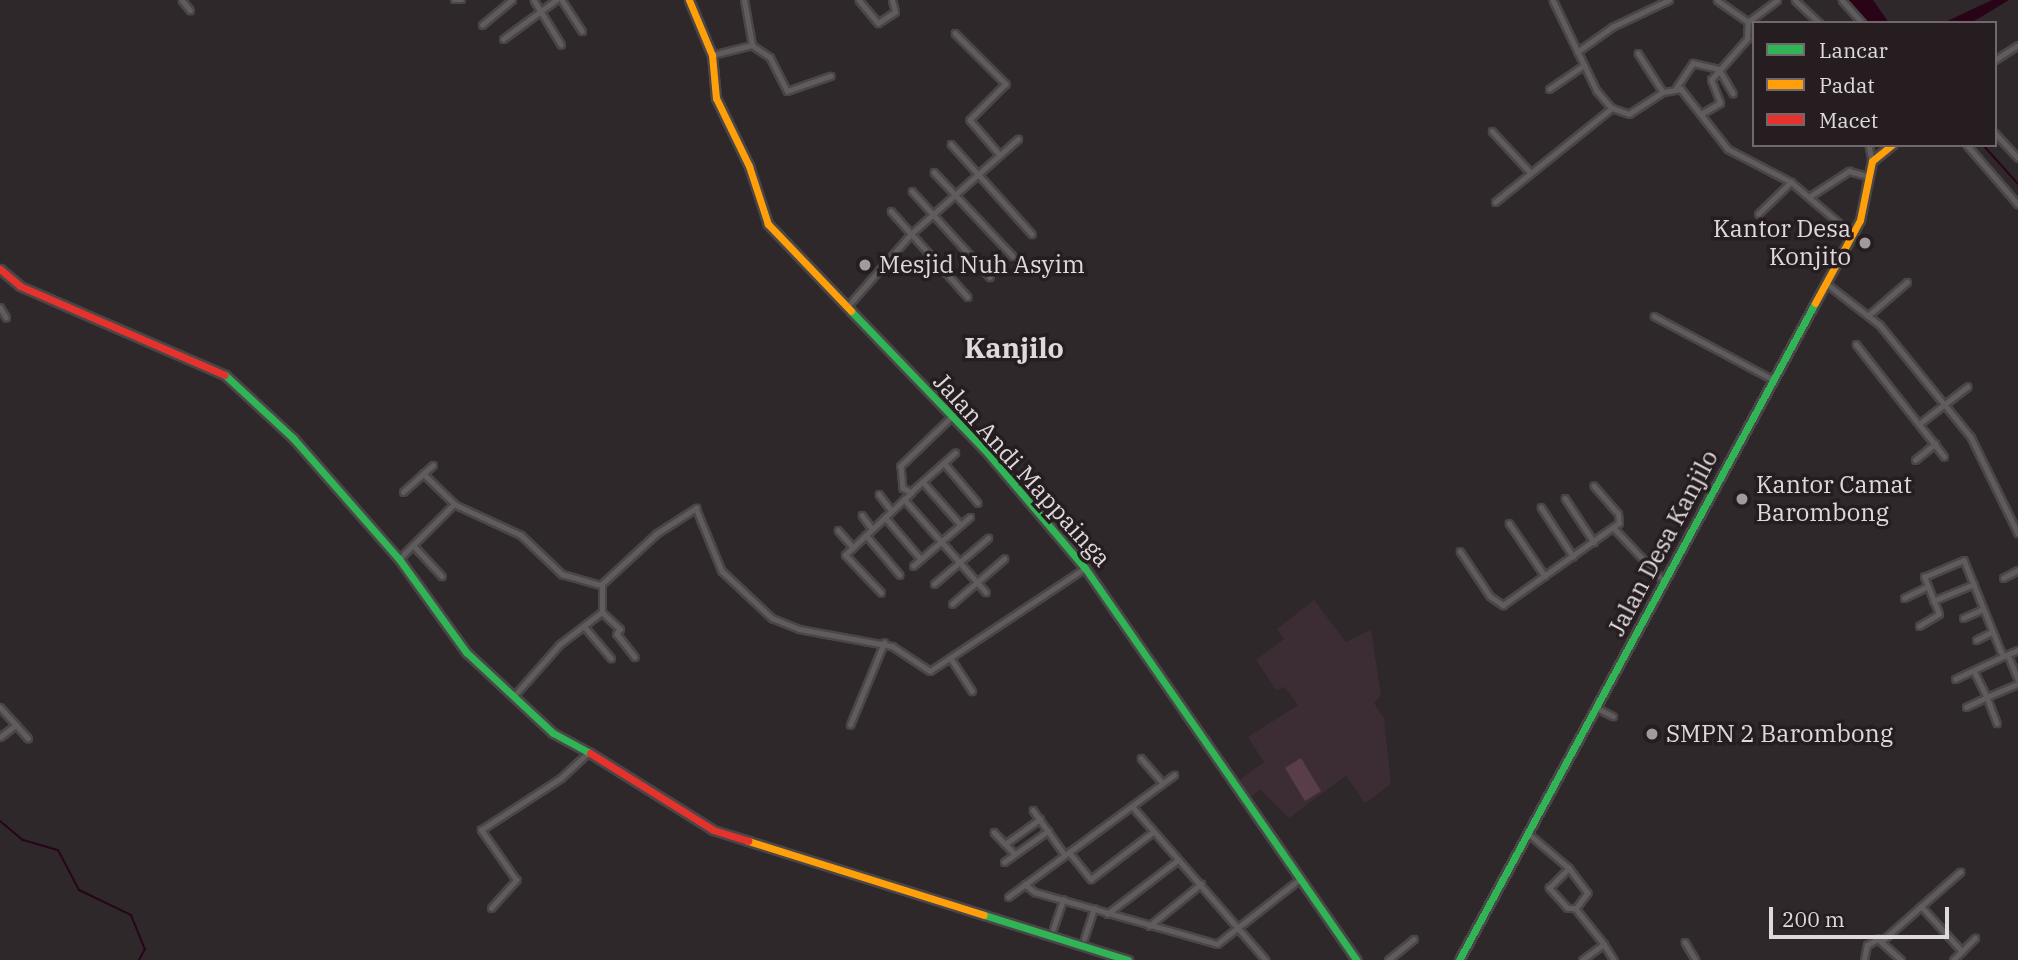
<!DOCTYPE html>
<style>
body{margin:0}
#map{position:relative;width:2018px;height:960px;overflow:hidden;background:#2e282b;font-family:"IBM Plex Serif",serif}
div>[style]{position:absolute}
.built>*{inset:0;background:#3c2d34}
.green>*{inset:0;background:#593e4a}
.water>*{inset:0;background:#290419}
.stream>*{height:2px;margin:-1px;padding:0 1px;transform-origin:1px;border-radius:1px;background:#290419}
.roads{filter:drop-shadow(2px 0 #4a4648) drop-shadow(-2px 0 #4a4648) drop-shadow(0 2px #4a4648) drop-shadow(0 -2px #4a4648)}
.street>*{height:4.5px;margin:-2.25px;padding:0 2.25px;transform-origin:2.25px;border-radius:2.25px;background:#605c5e}
.fast>*{height:7px;margin:-3.5px;padding:0 3.5px;transform-origin:3.5px;border-radius:3.5px;background:#30b455}
.slow>*{height:7px;margin:-3.5px;padding:0 3.5px;transform-origin:3.5px;border-radius:3.5px;background:#ff9f0a}
.jam>*{height:7px;margin:-3.5px;padding:0 3.5px;transform-origin:3.5px;border-radius:3.5px;background:#e5322d}
.dots>*{width:19px;height:19px;translate:-50% -50%;box-sizing:border-box;border:4px solid #261d21;border-radius:50%}
span{translate:-50% -50%;white-space:nowrap;text-align:center;line-height:1.15;-webkit-text-stroke:7px #261d21;paint-order:stroke}
.poi-label{font-size:24px;color:#e0d9db}
.right{translate:-100% -50%;text-align:right}
.left{translate:0 -50%;text-align:left}
.street-label{font-size:24px;color:#e0d9db}
.quarter-label{font-size:28px;color:#e0d9db;font-weight:700}
.legend{position:absolute;left:1752px;top:21px;width:245px;height:126px;box-sizing:border-box;background:#261d21;border:2px solid #70686b;margin:0;padding:9px 12px;list-style:none;font-size:21px;color:#e0d9db}
.legend li{display:flex;align-items:center;gap:14px;height:35px}
.legend b{width:35px;border:2px solid #70686b}
.scale{position:absolute;left:1769px;top:907px;width:180px;height:32px;box-sizing:border-box;border:4px solid #e0d9db;border-top:0;padding-left:9px;font-size:21px;line-height:24px;white-space:nowrap;color:#e0d9db;-webkit-text-stroke:5px #261d21;paint-order:stroke}
</style>
<div id="map">
<div class="built">
<i style="clip-path:polygon(1314px 600px,1346px 642px,1371px 630px,1381px 695px,1374px 703px,1384px 718px,1391px 784px,1365px 803px,1346px 776px,1289px 818px,1260px 789px,1251px 797px,1240px 780px,1264px 762px,1248px 737px,1298px 705px,1285px 687px,1276px 690px,1256px 660px,1284px 639px,1277px 629px)"></i>
</div>
<div class="green">
<i style="clip-path:polygon(1301px 758px,1321px 791px,1305px 801px,1285px 768px)"></i>
</div>
<div class="water">
<i style="clip-path:polygon(1848px 0,1873px 0,1889px 23px,1866px 23px)"></i>
<i style="clip-path:polygon(1992px 0,2009px 0,1971px 23px,1943px 23px)"></i>
</div>
<div class="stream">
<i style="left:1983px;top:145px;width:52px;rotate:48.1deg"></i>
<i style="left:0;top:821px;width:30px;rotate:40deg"></i>
<i style="left:23px;top:840px;width:36px;rotate:16deg"></i>
<i style="left:58px;top:850px;width:45px;rotate:62.3deg"></i>
<i style="left:79px;top:890px;width:58px;rotate:25.7deg"></i>
<i style="left:131px;top:915px;width:37px;rotate:68deg"></i>
<i style="left:145px;top:949px;width:13px;rotate:119deg"></i>
</div>
<div class="roads">
<div class="street">
<i style="left:182px;top:0;width:13px;rotate:51deg"></i>
<i style="left:454px;top:0;width:8px"></i>
<i style="left:534px;top:0;width:52px;rotate:58.5deg"></i>
<i style="left:562px;top:0;width:37px;rotate:57deg"></i>
<i style="left:859px;top:0;width:30px;rotate:50deg"></i>
<i style="left:878px;top:23px;width:20px;rotate:-33deg"></i>
<i style="left:895px;top:12px;width:12px;rotate:-104deg"></i>
<i style="left:1553px;top:0;width:101px;rotate:64.2deg"></i>
<i style="left:1597px;top:91px;width:23px;rotate:49deg"></i>
<i style="left:1612px;top:108px;width:18px;rotate:19deg"></i>
<i style="left:1629px;top:114px;width:40px;rotate:-32.9deg"></i>
<i style="left:1663px;top:92px;width:18px;rotate:-9deg"></i>
<i style="left:1681px;top:89px;width:76px;rotate:51.9deg"></i>
<i style="left:1728px;top:149px;width:71px;rotate:27.6deg"></i>
<i style="left:1791px;top:182px;width:80px;rotate:40.4deg"></i>
<i style="left:1717px;top:0;width:38px;rotate:35deg"></i>
<i style="left:1748px;top:22px;width:36px;rotate:-37deg"></i>
<i style="left:1795px;top:0;width:34px;rotate:43deg"></i>
<i style="left:1842px;top:0;width:31px;rotate:48deg"></i>
<i style="left:482px;top:25px;width:39px;rotate:-40deg"></i>
<i style="left:955px;top:33px;width:72px;rotate:45deg"></i>
<i style="left:1006px;top:84px;width:51px;rotate:135deg"></i>
<i style="left:970px;top:120px;width:46px;rotate:49.4deg"></i>
<i style="left:503px;top:39px;width:66px;rotate:-36.3deg"></i>
<i style="left:752px;top:45px;width:22px;rotate:34deg"></i>
<i style="left:770px;top:57px;width:38px;rotate:63deg"></i>
<i style="left:787px;top:91px;width:46px;rotate:-19.2deg"></i>
<i style="left:1577px;top:52px;width:43px;rotate:-35.5deg"></i>
<i style="left:1612px;top:27px;width:63px;rotate:-25.3deg"></i>
<i style="left:1638px;top:53px;width:46px;rotate:57.3deg"></i>
<i style="left:712px;top:55px;width:41px;rotate:-14deg"></i>
<i style="left:752px;top:45px;width:46px;rotate:-100.1deg"></i>
<i style="left:1995px;top:60px;width:27px;rotate:-33deg"></i>
<i style="left:1719px;top:69px;width:28px;rotate:60deg"></i>
<i style="left:1676px;top:88px;width:30px;rotate:-56deg"></i>
<i style="left:1693px;top:63px;width:26px;rotate:13deg"></i>
<i style="left:1549px;top:89px;width:42px;rotate:-34.4deg"></i>
<i style="left:1701px;top:114px;width:22px;rotate:-30deg"></i>
<i style="left:1720px;top:103px;width:25px;rotate:-111deg"></i>
<i style="left:1711px;top:80px;width:55px;rotate:-48.7deg"></i>
<i style="left:1747px;top:39px;width:17px;rotate:-87deg"></i>
<i style="left:1492px;top:131px;width:57px;rotate:47.1deg"></i>
<i style="left:1995px;top:133px;width:34px;rotate:47deg"></i>
<i style="left:951px;top:144px;width:121px;rotate:48deg"></i>
<i style="left:1869px;top:145px;width:16px;rotate:79deg"></i>
<i style="left:1967px;top:145px;width:78px;rotate:49.2deg"></i>
<i style="left:934px;top:172px;width:115px;rotate:46.8deg"></i>
<i style="left:912px;top:191px;width:116px;rotate:47.8deg"></i>
<i style="left:1809px;top:197px;width:48px;rotate:-33deg"></i>
<i style="left:1849px;top:171px;width:20px;rotate:15deg"></i>
<i style="left:1495px;top:202px;width:150px;rotate:-38.8deg"></i>
<i style="left:891px;top:211px;width:115px;rotate:48.2deg"></i>
<i style="left:1758px;top:214px;width:46px;rotate:-44.1deg"></i>
<i style="left:1826px;top:283px;width:68px;rotate:37.9deg"></i>
<i style="left:1880px;top:325px;width:144px;rotate:50.9deg"></i>
<i style="left:1971px;top:437px;width:107px;rotate:63.9deg"></i>
<i style="left:0;top:307px;width:12px;rotate:59deg"></i>
<i style="left:847px;top:307px;width:97px;rotate:-48.8deg"></i>
<i style="left:911px;top:234px;width:143px;rotate:-41.6deg"></i>
<i style="left:1869px;top:315px;width:50px;rotate:-41deg"></i>
<i style="left:1654px;top:316px;width:134px;rotate:28.1deg"></i>
<i style="left:1856px;top:344px;width:102px;rotate:51.8deg"></i>
<i style="left:1919px;top:424px;width:61px;rotate:-37.6deg"></i>
<i style="left:952px;top:417px;width:71px;rotate:136.1deg"></i>
<i style="left:901px;top:466px;width:22px;rotate:85deg"></i>
<i style="left:903px;top:488px;width:9px;rotate:27deg"></i>
<i style="left:911px;top:492px;width:59px;rotate:-41.6deg"></i>
<i style="left:1919px;top:424px;width:41px;rotate:52deg"></i>
<i style="left:1915px;top:460px;width:26px;rotate:-39deg"></i>
<i style="left:944px;top:463px;width:52px;rotate:49.6deg"></i>
<i style="left:923px;top:482px;width:57px;rotate:48.5deg"></i>
<i style="left:403px;top:492px;width:40px;rotate:-42deg"></i>
<i style="left:879px;top:494px;width:21px;rotate:53deg"></i>
<i style="left:1565px;top:498px;width:53px;rotate:56.6deg"></i>
<i style="left:904px;top:499px;width:124px;rotate:48.6deg"></i>
<i style="left:454px;top:504px;width:74px;rotate:24.8deg"></i>
<i style="left:521px;top:535px;width:57px;rotate:43.6deg"></i>
<i style="left:562px;top:574px;width:41px;rotate:15.8deg"></i>
<i style="left:1541px;top:507px;width:59px;rotate:56.9deg"></i>
<i style="left:862px;top:515px;width:17px;rotate:54deg"></i>
<i style="left:885px;top:517px;width:55px;rotate:49.4deg"></i>
<i style="left:1509px;top:523px;width:64px;rotate:55.8deg"></i>
<i style="left:1614px;top:528px;width:73px;rotate:46.7deg"></i>
<i style="left:838px;top:530px;width:23px;rotate:49deg"></i>
<i style="left:866px;top:535px;width:52px;rotate:49.6deg"></i>
<i style="left:414px;top:546px;width:41px;rotate:47deg"></i>
<i style="left:1460px;top:551px;width:54px;rotate:56.3deg"></i>
<i style="left:1490px;top:596px;width:16px;rotate:35deg"></i>
<i style="left:1503px;top:605px;width:142px;rotate:-35.3deg"></i>
<i style="left:1619px;top:523px;width:9px;rotate:-96deg"></i>
<i style="left:1618px;top:514px;width:37px;rotate:-131deg"></i>
<i style="left:399px;top:559px;width:78px;rotate:-45deg"></i>
<i style="left:454px;top:504px;width:43px;rotate:-135.9deg"></i>
<i style="left:913px;top:566px;width:75px;rotate:-40.7deg"></i>
<i style="left:2003px;top:578px;width:17px;rotate:-28deg"></i>
<i style="left:934px;top:584px;width:71px;rotate:-40.4deg"></i>
<i style="left:881px;top:593px;width:52px;rotate:-133.5deg"></i>
<i style="left:845px;top:555px;width:91px;rotate:-43.2deg"></i>
<i style="left:1904px;top:598px;width:25px;rotate:-26deg"></i>
<i style="left:1933px;top:601px;width:44px;rotate:-22.5deg"></i>
<i style="left:952px;top:604px;width:69px;rotate:-40.9deg"></i>
<i style="left:602px;top:612px;width:25px;rotate:43deg"></i>
<i style="left:620px;top:629px;width:6px;rotate:121deg"></i>
<i style="left:617px;top:634px;width:29px;rotate:52deg"></i>
<i style="left:1963px;top:618px;width:22px;rotate:-24deg"></i>
<i style="left:584px;top:626px;width:42px;rotate:49.8deg"></i>
<i style="left:1919px;top:626px;width:23px;rotate:-31deg"></i>
<i style="left:1939px;top:614px;width:40px;rotate:-112deg"></i>
<i style="left:1924px;top:577px;width:43px;rotate:-23deg"></i>
<i style="left:1964px;top:560px;width:98px;rotate:67.9deg"></i>
<i style="left:2001px;top:651px;width:6px;rotate:59deg"></i>
<i style="left:2004px;top:656px;width:15px;rotate:-23deg"></i>
<i style="left:1976px;top:640px;width:18px;rotate:-27deg"></i>
<i style="left:2008px;top:655px;width:26px;rotate:67deg"></i>
<i style="left:952px;top:660px;width:37px;rotate:57deg"></i>
<i style="left:1974px;top:671px;width:29px;rotate:63deg"></i>
<i style="left:1987px;top:697px;width:34px;rotate:-23deg"></i>
<i style="left:1955px;top:679px;width:54px;rotate:-25.1deg"></i>
<i style="left:514px;top:696px;width:69px;rotate:-48.5deg"></i>
<i style="left:560px;top:644px;width:53px;rotate:-37.3deg"></i>
<i style="left:602px;top:612px;width:28px;rotate:-90deg"></i>
<i style="left:602px;top:584px;width:74px;rotate:-42.8deg"></i>
<i style="left:656px;top:534px;width:48px;rotate:-33deg"></i>
<i style="left:696px;top:508px;width:68px;rotate:67.6deg"></i>
<i style="left:722px;top:571px;width:69px;rotate:43.2deg"></i>
<i style="left:772px;top:618px;width:29px;rotate:22deg"></i>
<i style="left:799px;top:629px;width:95px;rotate:10.4deg"></i>
<i style="left:892px;top:646px;width:45px;rotate:33.3deg"></i>
<i style="left:930px;top:671px;width:186px;rotate:-33.6deg"></i>
<i style="left:0;top:707px;width:42px;rotate:47.9deg"></i>
<i style="left:1966px;top:707px;width:23px;rotate:-25deg"></i>
<i style="left:1987px;top:697px;width:28px;rotate:69deg"></i>
<i style="left:1597px;top:708px;width:18px;rotate:27deg"></i>
<i style="left:850px;top:725px;width:89px;rotate:-67.5deg"></i>
<i style="left:0;top:737px;width:20px;rotate:-37deg"></i>
<i style="left:1141px;top:758px;width:33px;rotate:49deg"></i>
<i style="left:1132px;top:806px;width:204px;rotate:49deg"></i>
<i style="left:1033px;top:810px;width:55px;rotate:54.6deg"></i>
<i style="left:994px;top:832px;width:16px;rotate:47deg"></i>
<i style="left:1529px;top:834px;width:52px;rotate:40.4deg"></i>
<i style="left:1569px;top:868px;width:31px;rotate:53deg"></i>
<i style="left:1588px;top:893px;width:20px;rotate:127deg"></i>
<i style="left:1576px;top:909px;width:9px;rotate:-174deg"></i>
<i style="left:1567px;top:908px;width:27px;rotate:-132deg"></i>
<i style="left:1549px;top:888px;width:28px;rotate:-45deg"></i>
<i style="left:1069px;top:852px;width:35px;rotate:51deg"></i>
<i style="left:1091px;top:879px;width:78px;rotate:-37.2deg"></i>
<i style="left:1014px;top:854px;width:13px;rotate:-132deg"></i>
<i style="left:1005px;top:844px;width:43px;rotate:-35.5deg"></i>
<i style="left:1004px;top:862px;width:54px;rotate:-35.2deg"></i>
<i style="left:1025px;top:884px;width:13px;rotate:39deg"></i>
<i style="left:1035px;top:892px;width:189px;rotate:15.9deg"></i>
<i style="left:1217px;top:944px;width:105px;rotate:-38.1deg"></i>
<i style="left:1008px;top:897px;width:206px;rotate:-36.3deg"></i>
<i style="left:1921px;top:906px;width:61px;rotate:47.7deg"></i>
<i style="left:491px;top:908px;width:38px;rotate:-48deg"></i>
<i style="left:516px;top:880px;width:61px;rotate:-125deg"></i>
<i style="left:481px;top:830px;width:95px;rotate:-33deg"></i>
<i style="left:561px;top:778px;width:38px;rotate:-43deg"></i>
<i style="left:1576px;top:909px;width:45px;rotate:51.3deg"></i>
<i style="left:1107px;top:914px;width:89px;rotate:-37.3deg"></i>
<i style="left:1149px;top:926px;width:67px;rotate:-38.9deg"></i>
<i style="left:1053px;top:929px;width:31px;rotate:-71deg"></i>
<i style="left:1084px;top:939px;width:32px;rotate:-72deg"></i>
<i style="left:1883px;top:940px;width:103px;rotate:-41.4deg"></i>
<i style="left:1685px;top:942px;width:21px;rotate:59deg"></i>
<i style="left:1388px;top:960px;width:33px;rotate:-39deg"></i>
<i style="left:1582px;top:960px;width:27px;rotate:-36deg"></i>
<i style="left:1604px;top:944px;width:19px;rotate:58deg"></i>
<i style="left:1864px;top:960px;width:15px;rotate:-79deg"></i>
<i style="left:1867px;top:945px;width:13px;rotate:-29deg"></i>
<i style="left:1878px;top:939px;width:31px;rotate:42deg"></i>
<i style="left:1953px;top:960px;width:31px;rotate:-45deg"></i>
</div>
<div class="fast">
<i style="left:851px;top:311px;width:192px;rotate:46.1deg"></i>
<i style="left:984px;top:449px;width:156px;rotate:49.7deg"></i>
<i style="left:1085px;top:568px;width:477px;rotate:55.3deg"></i>
<i style="left:225px;top:375px;width:93px;rotate:42.8deg"></i>
<i style="left:293px;top:438px;width:161px;rotate:48.8deg"></i>
<i style="left:399px;top:559px;width:115px;rotate:54.2deg"></i>
<i style="left:466px;top:652px;width:119px;rotate:43deg"></i>
<i style="left:553px;top:733px;width:42px;rotate:28.4deg"></i>
<i style="left:984px;top:915px;width:151px;rotate:17.4deg"></i>
<i style="left:1459px;top:960px;width:747px;rotate:-61.55deg"></i>
</div>
<div class="slow">
<i style="left:689px;top:0;width:60px;rotate:67.3deg"></i>
<i style="left:712px;top:55px;width:43px;rotate:84.7deg"></i>
<i style="left:716px;top:98px;width:76px;rotate:64.1deg"></i>
<i style="left:749px;top:166px;width:61px;rotate:71.9deg"></i>
<i style="left:768px;top:224px;width:120px;rotate:46.3deg"></i>
<i style="left:1815px;top:303px;width:94px;rotate:-61.5deg"></i>
<i style="left:1860px;top:220px;width:60px;rotate:-78.5deg"></i>
<i style="left:1872px;top:161px;width:26px;rotate:-39deg"></i>
<i style="left:748px;top:841px;width:247px;rotate:17.4deg"></i>
</div>
<div class="jam">
<i style="left:0;top:269px;width:26px;rotate:40deg"></i>
<i style="left:20px;top:286px;width:223px;rotate:23.5deg"></i>
<i style="left:590px;top:753px;width:145px;rotate:32deg"></i>
<i style="left:713px;top:830px;width:37px;rotate:17deg"></i>
</div>
</div>
<div class="dots">
<i style="left:1865px;top:243px;background:#a29b9d"></i>
<i style="left:865px;top:265px;background:#a29b9d"></i>
<i style="left:1742px;top:499px;background:#a29b9d"></i>
<i style="left:1652px;top:734px;background:#a29b9d"></i>
</div>
<div class="poi-label">
<span class="right" style="left:1851px;top:243px">Kantor Desa<br>Konjito</span>
<span class="left" style="left:879px;top:265px">Mesjid Nuh Asyim</span>
<span class="left" style="left:1756px;top:499px">Kantor Camat<br>Barombong</span>
<span class="left" style="left:1666px;top:734px">SMPN 2 Barombong</span>
</div>
<div class="street-label">
<span style="left:1022px;top:470px;rotate:48deg">Jalan Andi Mappainga</span>
<span style="left:1663px;top:543px;rotate:-62deg">Jalan Desa Kanjilo</span>
</div>
<div class="quarter-label">
<span style="left:1014px;top:348px">Kanjilo</span>
</div>
<ul class="legend">
<li><b style="height:9px;background:#30b455"></b>Lancar</li>
<li><b style="height:9px;background:#ff9f0a"></b>Padat</li>
<li><b style="height:9px;background:#e5322d"></b>Macet</li>
</ul>
<div class="scale">200 m</div>
</div>
